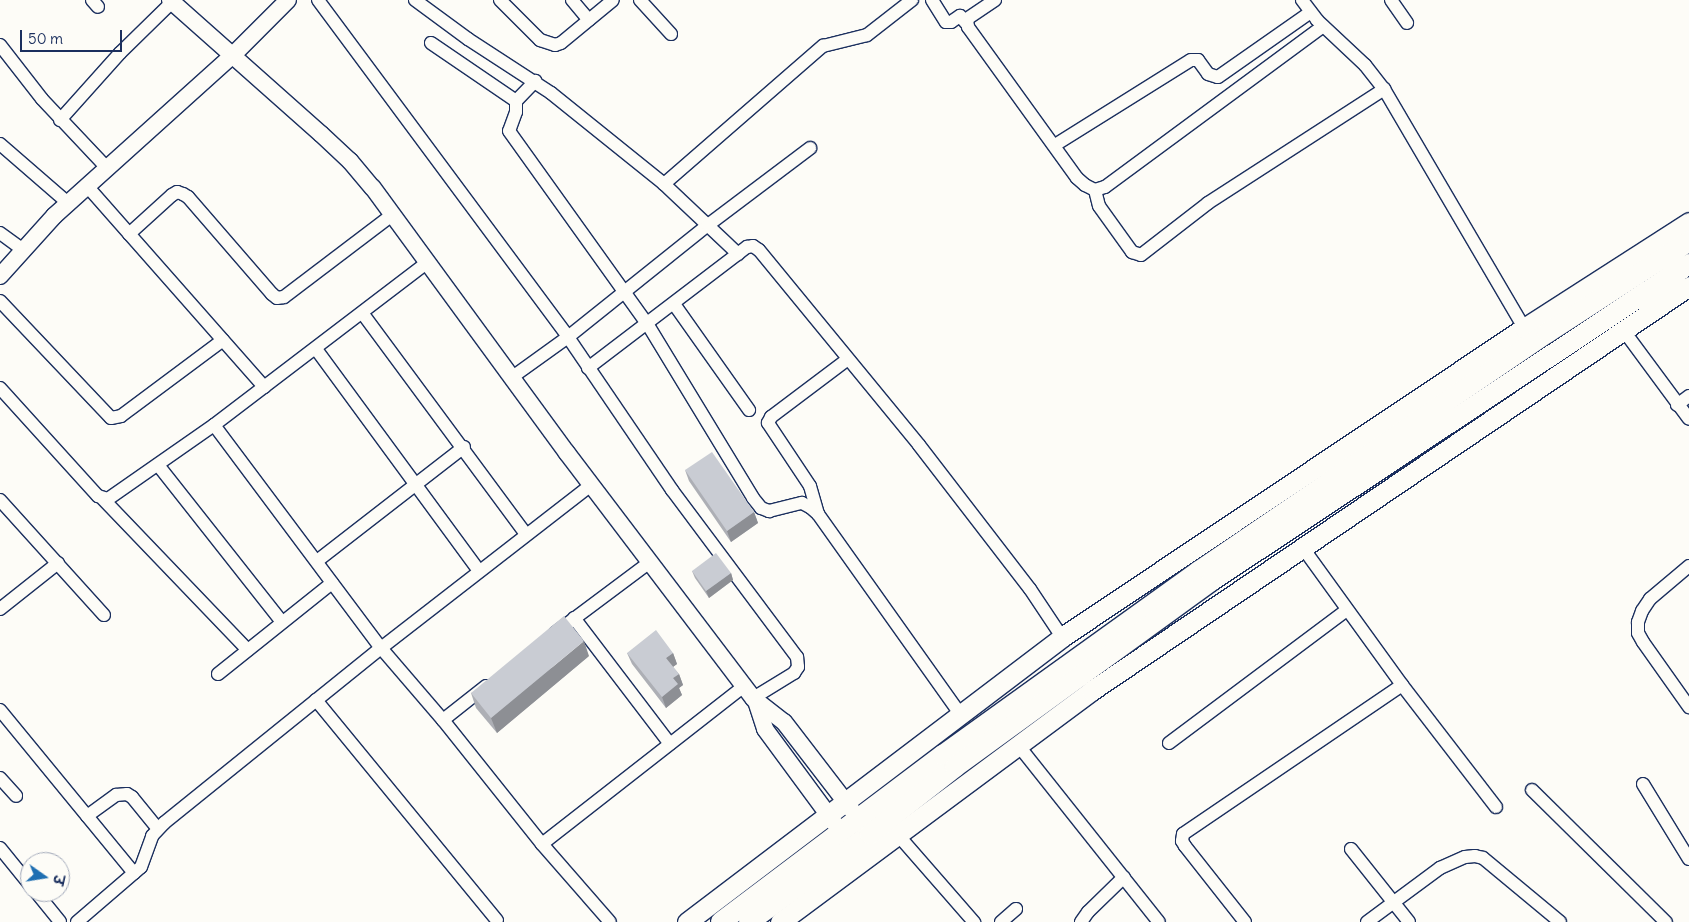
<!DOCTYPE html>
<meta charset="utf-8">
<style>
body{margin:0}
#map{position:relative;width:1689px;height:922px;overflow:hidden;background:#fdfcf7;font-family:Delius,"Playpen Sans Deva",sans-serif}
div>[style]{position:absolute}
.roads{filter:drop-shadow(1px 0 #1b2f5e) drop-shadow(-1px 0 #1b2f5e) drop-shadow(0 1px #1b2f5e) drop-shadow(0 -1px #1b2f5e)}
.minor>*{height:12px;margin:-6px;padding:0 6px;transform-origin:6px;border-radius:6px;background:#fdfcf7}
.tertiary>*{height:16px;margin:-8px;padding:0 8px;transform-origin:8px;border-radius:8px;background:#fdfcf7}
.secondary>*{height:19px;margin:-9.5px;padding:0 9.5px;transform-origin:9.5px;border-radius:9.5px;background:#fdfcf7}
.primary>*{height:20px;margin:-10px;padding:0 10px;transform-origin:10px;border-radius:10px;background:#fdfcf7}
.wall>*{inset:0;background:#adafb5}
.shaded-wall>*{inset:0;background:#8d8f94}
.building>*{inset:0;background:#c9ccd3}
span{translate:-50% -50%;white-space:nowrap;text-align:center;line-height:1.15;-webkit-text-stroke:5px #fdfcf7;paint-order:stroke}
.north{position:absolute;left:20px;top:852px;width:50px;height:50px;box-sizing:border-box;background:#fdfcf7;border:1px solid #a3aaba;border-radius:50%;rotate:103deg;font-size:14px;font-weight:700;line-height:20px;text-align:center;color:#1b2f5e}
.north::after{content:'';display:block;margin:auto;width:18px;height:22px;background:#1f6fb2;clip-path:polygon(50% 0,100% 100%,50% 72%,0 100%)}
.scale{position:absolute;left:20px;top:30px;width:102px;height:22px;box-sizing:border-box;border:2px solid #1b2f5e;border-top:0;padding-left:6px;font-size:15px;line-height:18px;white-space:nowrap;color:#1b2f5e;-webkit-text-stroke:4px #fdfcf7;paint-order:stroke}
</style>
<div id="map">
<div class="roads">
<div class="minor">
<i style="left:92px;top:0;width:9px;rotate:49deg"></i>
<i style="left:318px;top:0;width:420px;rotate:53.4deg"></i>
<i style="left:568px;top:337px;width:185px;rotate:55.8deg"></i>
<i style="left:672px;top:490px;width:209px;rotate:53.2deg"></i>
<i style="left:797px;top:657px;width:10px;rotate:84deg"></i>
<i style="left:798px;top:667px;width:7px;rotate:124deg"></i>
<i style="left:794px;top:673px;width:48px;rotate:148.6deg"></i>
<i style="left:415px;top:0;width:66px;rotate:36.3deg"></i>
<i style="left:468px;top:39px;width:99px;rotate:33deg"></i>
<i style="left:551px;top:93px;width:145px;rotate:38.8deg"></i>
<i style="left:664px;top:184px;width:102px;rotate:43.4deg"></i>
<i style="left:500px;top:0;width:57px;rotate:45deg"></i>
<i style="left:540px;top:40px;width:16px;rotate:18deg"></i>
<i style="left:555px;top:45px;width:6px;rotate:-18deg"></i>
<i style="left:561px;top:43px;width:67px;rotate:-39.6deg"></i>
<i style="left:572px;top:0;width:26px;rotate:50deg"></i>
<i style="left:640px;top:0;width:46px;rotate:47.6deg"></i>
<i style="left:932px;top:0;width:26px;rotate:58deg"></i>
<i style="left:946px;top:22px;width:5px"></i>
<i style="left:951px;top:22px;width:11px;rotate:-34deg"></i>
<i style="left:960px;top:16px;width:9px;rotate:49deg"></i>
<i style="left:995px;top:0;width:34px;rotate:146deg"></i>
<i style="left:967px;top:19px;width:8px;rotate:83deg"></i>
<i style="left:968px;top:27px;width:186px;rotate:54.2deg"></i>
<i style="left:1077px;top:178px;width:11px;rotate:41deg"></i>
<i style="left:1085px;top:185px;width:11px;rotate:27deg"></i>
<i style="left:1095px;top:190px;width:10px;rotate:-17deg"></i>
<i style="left:1105px;top:187px;width:271px;rotate:-36.4deg"></i>
<i style="left:1302px;top:0;width:25px;rotate:53deg"></i>
<i style="left:1317px;top:20px;width:66px;rotate:43.2deg"></i>
<i style="left:1365px;top:65px;width:31px;rotate:52deg"></i>
<i style="left:1384px;top:89px;width:277px;rotate:59.6deg"></i>
<i style="left:1391px;top:0;width:28px;rotate:55deg"></i>
<i style="left:431px;top:43px;width:103px;rotate:34.3deg"></i>
<i style="left:516px;top:101px;width:11px;rotate:90deg"></i>
<i style="left:516px;top:112px;width:20px;rotate:110deg"></i>
<i style="left:509px;top:131px;width:239px;rotate:54.4deg"></i>
<i style="left:648px;top:325px;width:202px;rotate:58.7deg"></i>
<i style="left:753px;top:498px;width:13px;rotate:51deg"></i>
<i style="left:761px;top:508px;width:9px;rotate:21deg"></i>
<i style="left:769px;top:511px;width:34px;rotate:-14deg"></i>
<i style="left:802px;top:503px;width:9px;rotate:27deg"></i>
<i style="left:810px;top:507px;width:11px;rotate:41deg"></i>
<i style="left:818px;top:514px;width:247px;rotate:54.6deg"></i>
<i style="left:0;top:45px;width:68px;rotate:52.1deg"></i>
<i style="left:42px;top:99px;width:95px;rotate:46.7deg"></i>
<i style="left:516px;top:101px;width:28px;rotate:-46deg"></i>
<i style="left:60px;top:120px;width:90px;rotate:-48.2deg"></i>
<i style="left:120px;top:53px;width:73px;rotate:-44.4deg"></i>
<i style="left:0;top:144px;width:90px;rotate:40.9deg"></i>
<i style="left:1055px;top:145px;width:160px;rotate:-32deg"></i>
<i style="left:1191px;top:60px;width:7px"></i>
<i style="left:1198px;top:60px;width:17px;rotate:54deg"></i>
<i style="left:1208px;top:74px;width:10px;rotate:17deg"></i>
<i style="left:1218px;top:77px;width:113px;rotate:-35deg"></i>
<i style="left:664px;top:184px;width:211px;rotate:-41deg"></i>
<i style="left:823px;top:46px;width:45px;rotate:-14deg"></i>
<i style="left:867px;top:35px;width:57px;rotate:-37.9deg"></i>
<i style="left:87px;top:186px;width:268px;rotate:48.6deg"></i>
<i style="left:1095px;top:190px;width:16px;rotate:76deg"></i>
<i style="left:1099px;top:206px;width:57px;rotate:54.3deg"></i>
<i style="left:1132px;top:252px;width:9px;rotate:18deg"></i>
<i style="left:1141px;top:255px;width:85px;rotate:-37.8deg"></i>
<i style="left:1208px;top:203px;width:210px;rotate:-32.9deg"></i>
<i style="left:0;top:233px;width:29px;rotate:36deg"></i>
<i style="left:129px;top:234px;width:58px;rotate:-42.2deg"></i>
<i style="left:172px;top:195px;width:6px;rotate:-31deg"></i>
<i style="left:177px;top:192px;width:6px;rotate:18deg"></i>
<i style="left:183px;top:194px;width:6px;rotate:31deg"></i>
<i style="left:188px;top:197px;width:128px;rotate:49.1deg"></i>
<i style="left:272px;top:294px;width:6px;rotate:39deg"></i>
<i style="left:277px;top:298px;width:7px;rotate:-8deg"></i>
<i style="left:284px;top:297px;width:136px;rotate:-37.2deg"></i>
<i style="left:0;top:301px;width:161px;rotate:46.5deg"></i>
<i style="left:111px;top:418px;width:10px;rotate:-11deg"></i>
<i style="left:121px;top:416px;width:127px;rotate:-36.7deg"></i>
<i style="left:674px;top:304px;width:130px;rotate:54.7deg"></i>
<i style="left:363px;top:314px;width:274px;rotate:53.5deg"></i>
<i style="left:1624px;top:331px;width:109px;rotate:53.5deg"></i>
<i style="left:316px;top:349px;width:275px;rotate:53.7deg"></i>
<i style="left:588px;top:368px;width:200px;rotate:-37.3deg"></i>
<i style="left:747px;top:247px;width:6px;rotate:-9deg"></i>
<i style="left:753px;top:246px;width:7px;rotate:34deg"></i>
<i style="left:759px;top:250px;width:252px;rotate:50.6deg"></i>
<i style="left:919px;top:445px;width:182px;rotate:52.4deg"></i>
<i style="left:1030px;top:589px;width:58px;rotate:56.3deg"></i>
<i style="left:511px;top:378px;width:70px;rotate:-35.7deg"></i>
<i style="left:568px;top:337px;width:179px;rotate:-38.7deg"></i>
<i style="left:708px;top:225px;width:128px;rotate:-37deg"></i>
<i style="left:0;top:388px;width:146px;rotate:47.8deg"></i>
<i style="left:98px;top:496px;width:10px;rotate:17deg"></i>
<i style="left:108px;top:499px;width:129px;rotate:-34.9deg"></i>
<i style="left:214px;top:425px;width:268px;rotate:-37.3deg"></i>
<i style="left:1677px;top:405px;width:15px;rotate:-37deg"></i>
<i style="left:214px;top:425px;width:279px;rotate:53.2deg"></i>
<i style="left:381px;top:648px;width:95px;rotate:49.3deg"></i>
<i style="left:443px;top:720px;width:159px;rotate:51.4deg"></i>
<i style="left:542px;top:844px;width:103px;rotate:48.9deg"></i>
<i style="left:158px;top:465px;width:200px;rotate:51.7deg"></i>
<i style="left:103px;top:499px;width:209px;rotate:46.2deg"></i>
<i style="left:0;top:500px;width:155px;rotate:47.9deg"></i>
<i style="left:818px;top:514px;width:29px;rotate:-106deg"></i>
<i style="left:810px;top:486px;width:76px;rotate:-123.7deg"></i>
<i style="left:768px;top:423px;width:7px;rotate:-63deg"></i>
<i style="left:771px;top:417px;width:96px;rotate:-37deg"></i>
<i style="left:1303px;top:548px;width:169px;rotate:54.1deg"></i>
<i style="left:1402px;top:685px;width:154px;rotate:52.4deg"></i>
<i style="left:317px;top:561px;width:186px;rotate:-37.8deg"></i>
<i style="left:1689px;top:566px;width:51px;rotate:139.8deg"></i>
<i style="left:1650px;top:599px;width:14px;rotate:124deg"></i>
<i style="left:1642px;top:611px;width:12px;rotate:110deg"></i>
<i style="left:1638px;top:622px;width:11px;rotate:90deg"></i>
<i style="left:1638px;top:633px;width:10px;rotate:61deg"></i>
<i style="left:1643px;top:642px;width:80px;rotate:54.7deg"></i>
<i style="left:0;top:609px;width:74px;rotate:-38.4deg"></i>
<i style="left:574px;top:618px;width:158px;rotate:52.7deg"></i>
<i style="left:555px;top:633px;width:119px;rotate:-36.8deg"></i>
<i style="left:218px;top:674px;width:146px;rotate:-38.6deg"></i>
<i style="left:316px;top:700px;width:285px;rotate:50.6deg"></i>
<i style="left:0;top:710px;width:211px;rotate:50.6deg"></i>
<i style="left:443px;top:720px;width:55px;rotate:-38.3deg"></i>
<i style="left:1169px;top:743px;width:222px;rotate:-36.8deg"></i>
<i style="left:1018px;top:745px;width:226px;rotate:51.5deg"></i>
<i style="left:0;top:778px;width:24px;rotate:48deg"></i>
<i style="left:1643px;top:784px;width:88px;rotate:58.5deg"></i>
<i style="left:1532px;top:790px;width:188px;rotate:44.6deg"></i>
<i style="left:87px;top:816px;width:36px;rotate:-36deg"></i>
<i style="left:116px;top:795px;width:11px;rotate:-5deg"></i>
<i style="left:127px;top:794px;width:6px;rotate:31deg"></i>
<i style="left:132px;top:797px;width:41px;rotate:50.9deg"></i>
<i style="left:898px;top:835px;width:116px;rotate:48.9deg"></i>
<i style="left:542px;top:844px;width:256px;rotate:-38deg"></i>
<i style="left:0;top:848px;width:48px;rotate:51deg"></i>
<i style="left:1351px;top:849px;width:93px;rotate:51.5deg"></i>
<i style="left:36px;top:892px;width:38px;rotate:51deg"></i>
<i style="left:77px;top:922px;width:84px;rotate:-40.7deg"></i>
<i style="left:141px;top:867px;width:33px;rotate:-70deg"></i>
<i style="left:152px;top:836px;width:18px;rotate:-47deg"></i>
<i style="left:164px;top:823px;width:279px;rotate:-38.9deg"></i>
<i style="left:381px;top:648px;width:266px;rotate:-37.8deg"></i>
<i style="left:1001px;top:922px;width:20px;rotate:-41deg"></i>
<i style="left:1081px;top:922px;width:12px;rotate:-55deg"></i>
<i style="left:1088px;top:912px;width:50px;rotate:-44.2deg"></i>
<i style="left:1245px;top:922px;width:97px;rotate:-128.3deg"></i>
<i style="left:1185px;top:846px;width:6px;rotate:-121deg"></i>
<i style="left:1182px;top:841px;width:7px;rotate:-82deg"></i>
<i style="left:1183px;top:834px;width:265px;rotate:-34.2deg"></i>
<i style="left:1367px;top:922px;width:91px;rotate:-36.5deg"></i>
<i style="left:1440px;top:868px;width:27px;rotate:-24deg"></i>
<i style="left:1465px;top:857px;width:10px;rotate:-6deg"></i>
<i style="left:1475px;top:856px;width:8px;rotate:14deg"></i>
<i style="left:1483px;top:858px;width:100px;rotate:39.7deg"></i>
</div>
<div class="tertiary">
<i style="left:170px;top:0;width:202px;rotate:41.6deg"></i>
<i style="left:321px;top:134px;width:40px;rotate:43deg"></i>
<i style="left:350px;top:161px;width:35px;rotate:50deg"></i>
<i style="left:373px;top:188px;width:328px;rotate:53.8deg"></i>
<i style="left:567px;top:453px;width:308px;rotate:52.8deg"></i>
<i style="left:753px;top:698px;width:39px;rotate:38deg"></i>
<i style="left:784px;top:722px;width:133px;rotate:52.4deg"></i>
<i style="left:0;top:276px;width:81px;rotate:-48deg"></i>
<i style="left:54px;top:216px;width:239px;rotate:-42deg"></i>
<i style="left:232px;top:56px;width:79px;rotate:-45deg"></i>
<i style="left:756px;top:701px;width:29px;rotate:72deg"></i>
<i style="left:765px;top:729px;width:118px;rotate:53.6deg"></i>
</div>
<div class="secondary">
<i style="left:687px;top:922px;width:471px;rotate:-37.2deg"></i>
<i style="left:1062px;top:637px;width:556px;rotate:-33.78deg"></i>
<i style="left:1524px;top:328px;width:196px;rotate:-32.7deg"></i>
<i style="left:780px;top:922px;width:387px;rotate:-36.6deg"></i>
<i style="left:1091px;top:691px;width:722px;rotate:-34.11deg"></i>
</div>
<div class="primary">
<i style="left:721px;top:922px;width:278px;rotate:-37deg"></i>
<i style="left:943px;top:755px;width:315px;rotate:-35.7deg"></i>
<i style="left:1199px;top:571px;width:422px;rotate:-34.4deg"></i>
<i style="left:1547px;top:333px;width:169px;rotate:-32.9deg"></i>
<i style="left:749px;top:922px;width:150px;rotate:-36deg"></i>
<i style="left:870px;top:834px;width:108px;rotate:-38.2deg"></i>
<i style="left:955px;top:767px;width:316px;rotate:-36deg"></i>
<i style="left:1211px;top:581px;width:574px;rotate:-33.55deg"></i>
</div>
</div>
<div class="wall">
<i style="clip-path:polygon(685px 470px,754px 512px,758px 523px,731px 542px,689px 481px)"></i>
<i style="clip-path:polygon(692px 571px,731px 573px,733px 580px,709px 598px,695px 578px)"></i>
<i style="clip-path:polygon(627px 653px,673px 653px,677px 664px,673px 667px,679px 674px,683px 685px,679px 688px,682px 695px,666px 708px,632px 664px)"></i>
<i style="clip-path:polygon(589px 656px,497px 733px,476px 708px,471px 693px)"></i>
</div>
<div class="shaded-wall">
<i style="clip-path:polygon(754px 512px,758px 523px,731px 542px,727px 531px)"></i>
<i style="clip-path:polygon(731px 573px,733px 580px,709px 598px,706px 591px)"></i>
<i style="clip-path:polygon(584px 641px,589px 656px,497px 733px,491px 718px)"></i>
<i style="clip-path:polygon(673px 653px,677px 664px,670px 669px,666px 658px)"></i>
<i style="clip-path:polygon(679px 674px,683px 685px,679px 688px,682px 695px,666px 708px,662px 697px,673px 678px)"></i>
</div>
<div class="building">
<i style="clip-path:polygon(712px 452px,754px 512px,727px 531px,685px 470px)"></i>
<i style="clip-path:polygon(716px 553px,731px 573px,706px 591px,692px 571px)"></i>
<i style="clip-path:polygon(564px 616px,584px 641px,491px 718px,471px 693px)"></i>
<i style="clip-path:polygon(656px 630px,673px 653px,666px 658px,679px 674px,673px 678px,678px 684px,662px 697px,627px 653px)"></i>
</div>
<div class="north">उ</div>
<div class="scale">50 m</div>
</div>
